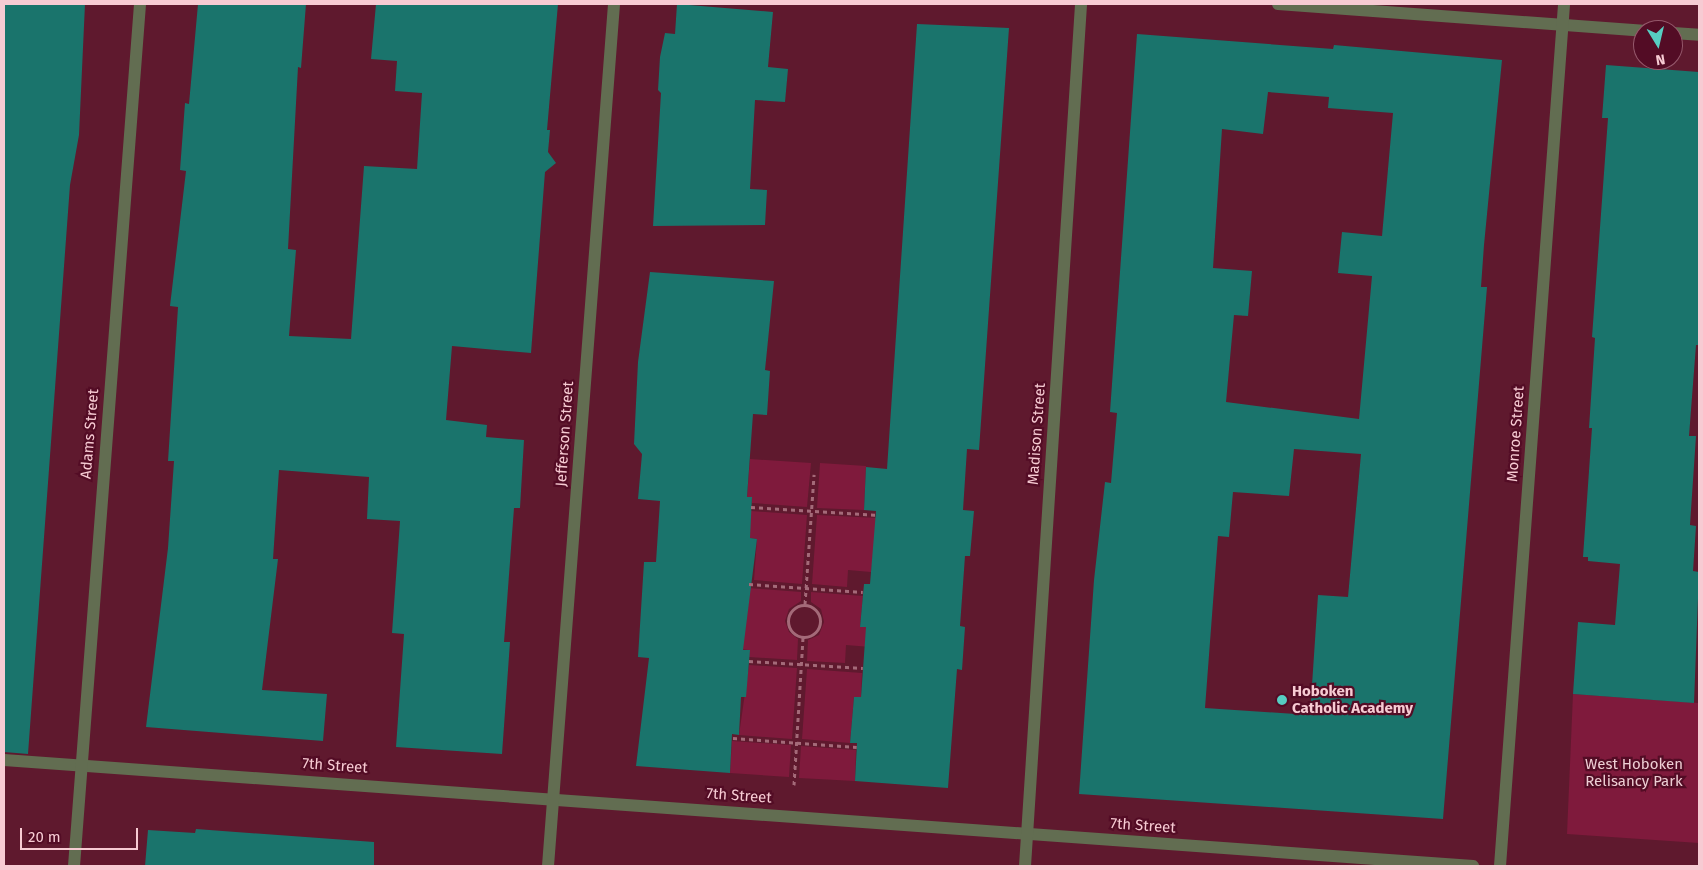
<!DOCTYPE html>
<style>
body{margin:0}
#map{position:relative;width:1703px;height:870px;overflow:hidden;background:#5f192e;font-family:"Fira Sans",sans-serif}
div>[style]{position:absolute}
.green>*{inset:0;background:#7f1a3c}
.building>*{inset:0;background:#1a746c}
.path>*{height:3px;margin-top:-1.5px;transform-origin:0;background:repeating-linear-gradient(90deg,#a46a79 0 4px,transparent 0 8px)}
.path>.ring{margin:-1.5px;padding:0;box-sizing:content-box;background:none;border:3px solid #a46a79;border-radius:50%}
.minor>*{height:12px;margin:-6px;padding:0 6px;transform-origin:6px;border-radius:6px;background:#626d51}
.tertiary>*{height:12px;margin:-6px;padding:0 6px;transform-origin:6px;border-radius:6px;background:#626d51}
.dots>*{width:14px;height:14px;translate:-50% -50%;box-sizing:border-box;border:2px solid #530c25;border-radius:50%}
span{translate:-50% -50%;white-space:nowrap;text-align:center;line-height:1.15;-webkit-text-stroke:4.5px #530c25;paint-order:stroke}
.street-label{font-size:15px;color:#f7cbd3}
.poi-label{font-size:15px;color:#f7cbd3;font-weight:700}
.left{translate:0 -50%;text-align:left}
.park-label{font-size:15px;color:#eeced4}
.frame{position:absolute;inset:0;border:5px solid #f7cbd3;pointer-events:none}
.north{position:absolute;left:1633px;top:20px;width:50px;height:50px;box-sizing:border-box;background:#530c25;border:1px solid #95586b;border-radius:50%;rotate:171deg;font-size:14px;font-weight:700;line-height:20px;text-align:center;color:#f7cbd3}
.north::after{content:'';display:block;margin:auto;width:18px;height:22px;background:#57cec2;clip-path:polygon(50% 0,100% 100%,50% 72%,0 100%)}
.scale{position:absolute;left:20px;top:828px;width:118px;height:22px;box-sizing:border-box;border:2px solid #f7cbd3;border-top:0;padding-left:6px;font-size:15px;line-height:18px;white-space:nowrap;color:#f7cbd3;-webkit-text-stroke:4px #530c25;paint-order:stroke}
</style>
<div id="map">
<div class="green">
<i style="clip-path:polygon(750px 459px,811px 463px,807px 507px,752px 503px,752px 497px,747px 497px)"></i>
<i style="clip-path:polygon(820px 463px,866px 466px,864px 510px,817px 508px)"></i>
<i style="clip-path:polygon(751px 511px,807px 515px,802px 584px,754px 580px,757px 539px,749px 538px)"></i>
<i style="clip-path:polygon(817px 515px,878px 518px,871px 572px,848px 570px,847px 587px,812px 584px)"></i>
<i style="clip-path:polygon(749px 588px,801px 592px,801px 601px,789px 609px,785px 621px,789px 632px,798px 639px,797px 660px,749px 657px,749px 650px,739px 649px)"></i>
<i style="clip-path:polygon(811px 592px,863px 596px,860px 626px,872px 628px,871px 647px,846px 645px,845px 663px,807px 661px,808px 640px,819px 635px,824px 622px,821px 609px,811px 602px)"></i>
<i style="clip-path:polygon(749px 665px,797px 668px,792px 739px,739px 735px)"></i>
<i style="clip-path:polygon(807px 669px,862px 673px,861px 697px,854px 697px,850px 743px,802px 739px)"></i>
<i style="clip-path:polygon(1573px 694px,1699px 703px,1699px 843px,1567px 834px)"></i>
<i style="clip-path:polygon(732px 741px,791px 745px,789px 777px,730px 773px)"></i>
<i style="clip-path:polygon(801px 746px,856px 750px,855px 781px,799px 778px)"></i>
</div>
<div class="building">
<i style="clip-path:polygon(4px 4px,85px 4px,79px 135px,70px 185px,28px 754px,4px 752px)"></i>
<i style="clip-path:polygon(198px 4px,306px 4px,301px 68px,298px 67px,288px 249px,296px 250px,289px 336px,351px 339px,364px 166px,417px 169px,422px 93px,395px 91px,397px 61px,371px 59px,376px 4px,558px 4px,547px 130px,550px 130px,548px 152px,556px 163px,545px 172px,531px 353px,452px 346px,446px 420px,487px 425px,486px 437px,524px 440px,520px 508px,514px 508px,504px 642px,510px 642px,502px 754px,396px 747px,404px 634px,392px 633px,400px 521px,367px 519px,369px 477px,279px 470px,273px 559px,278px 559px,262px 690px,327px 694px,323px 741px,146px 727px,168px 548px,174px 461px,168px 461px,178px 307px,170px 306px,186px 171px,180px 170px,185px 103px,189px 104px)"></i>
<i style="clip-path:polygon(677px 4px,773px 12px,768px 67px,788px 69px,785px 102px,755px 100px,750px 189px,767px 190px,765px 225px,653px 226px,661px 93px,658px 90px,660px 57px,665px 33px,675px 34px)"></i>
<i style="clip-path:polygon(917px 24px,1009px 28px,979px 450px,967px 449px,963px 510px,974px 511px,970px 556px,965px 556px,960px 626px,965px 627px,962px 670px,957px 669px,948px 788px,855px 781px,857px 743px,850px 743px,854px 697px,861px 697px,866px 627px,860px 627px,864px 584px,870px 584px,876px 511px,864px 510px,866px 467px,887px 469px)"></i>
<i style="clip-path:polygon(evenodd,1137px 34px,1333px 49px,1334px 45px,1502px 60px,1484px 245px,1481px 287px,1487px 287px,1443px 819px,1079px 794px,1094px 580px,1105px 482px,1111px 483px,1117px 413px,1110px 412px,1137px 34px,1268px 92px,1329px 97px,1328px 108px,1393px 113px,1382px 236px,1342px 232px,1338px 273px,1372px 276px,1359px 419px,1226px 402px,1234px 315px,1248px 316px,1252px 271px,1213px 268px,1222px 129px,1263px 134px,1268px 92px,1137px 34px,1294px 449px,1361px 454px,1348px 597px,1318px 595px,1310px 715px,1205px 708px,1218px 536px,1229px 537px,1233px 492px,1289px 496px,1294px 449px)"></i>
<i style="clip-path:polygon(1606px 65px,1699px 72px,1699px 345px,1696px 345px,1689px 436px,1696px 436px,1690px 525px,1696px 526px,1693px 571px,1699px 572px,1694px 703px,1573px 694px,1578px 622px,1615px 625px,1620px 564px,1588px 561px,1588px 557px,1583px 557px,1592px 428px,1589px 428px,1595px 338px,1592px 337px,1608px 118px,1602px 118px)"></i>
<i style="clip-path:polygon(650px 272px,774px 281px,765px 370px,770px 371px,767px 415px,753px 414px,747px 497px,752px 497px,750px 538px,757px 539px,743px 650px,750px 650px,746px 697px,741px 697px,739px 735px,732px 734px,730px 773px,636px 766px,649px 658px,638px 657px,644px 562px,656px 562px,660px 501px,638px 499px,642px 454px,634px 444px,638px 362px)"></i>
<i style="clip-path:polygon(196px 829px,374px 842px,374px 866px,145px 866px,148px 830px,195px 833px)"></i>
</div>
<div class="path">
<i style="left:751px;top:507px;width:128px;rotate:3.6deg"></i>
<i style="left:749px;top:584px;width:114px;rotate:4deg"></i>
<i style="left:805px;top:604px;width:130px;rotate:-86deg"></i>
<i class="ring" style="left:788px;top:605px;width:29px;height:29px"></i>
<i style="left:749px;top:661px;width:114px;rotate:3.5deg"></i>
<i style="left:733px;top:738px;width:124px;rotate:4.2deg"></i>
<i style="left:794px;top:785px;width:148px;rotate:-86.5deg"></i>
</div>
<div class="minor">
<i style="left:1278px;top:4px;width:366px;rotate:4.2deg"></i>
<i style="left:1673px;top:33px;width:26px;rotate:4deg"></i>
<i style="left:4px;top:760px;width:1473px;rotate:4.13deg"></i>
<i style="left:74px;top:866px;width:865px;rotate:-85.62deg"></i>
<i style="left:1500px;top:866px;width:864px;rotate:-85.75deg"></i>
</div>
<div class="tertiary">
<i style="left:548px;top:866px;width:865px;rotate:-85.62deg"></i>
<i style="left:1025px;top:866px;width:864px;rotate:-86.28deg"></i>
</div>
<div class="dots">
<i style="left:1282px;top:700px;background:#57cec2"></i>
</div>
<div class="street-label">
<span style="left:90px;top:434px;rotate:-85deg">Adams Street</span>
<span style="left:565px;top:434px;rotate:-86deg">Jefferson Street</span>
<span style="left:1037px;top:434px;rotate:-86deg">Madison Street</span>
<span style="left:1516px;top:434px;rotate:-86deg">Monroe Street</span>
<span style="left:335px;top:766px;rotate:4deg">7th Street</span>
<span style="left:739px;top:796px;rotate:4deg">7th Street</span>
<span style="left:1143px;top:826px;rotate:4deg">7th Street</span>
</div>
<div class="poi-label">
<span class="left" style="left:1292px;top:700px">Hoboken<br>Catholic Academy</span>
</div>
<div class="park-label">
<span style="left:1634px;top:773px">West Hoboken<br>Relisancy Park</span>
</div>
<div class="frame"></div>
<div class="north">N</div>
<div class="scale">20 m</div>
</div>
